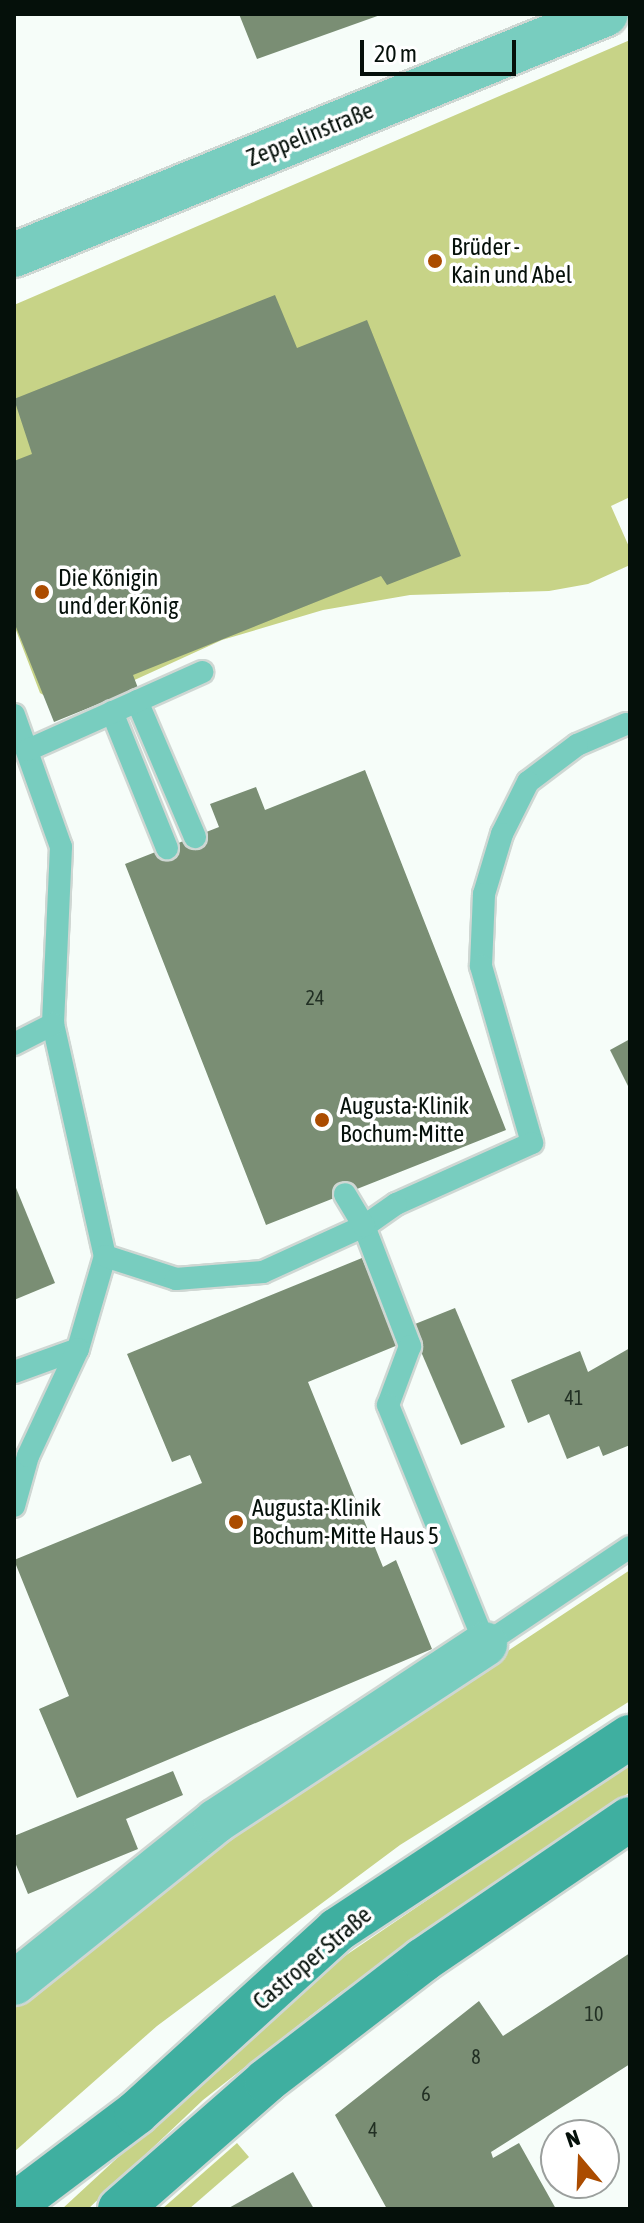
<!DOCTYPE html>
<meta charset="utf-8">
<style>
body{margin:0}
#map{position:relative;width:644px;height:2223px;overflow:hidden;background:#f6fdf9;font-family:"Asap Condensed",sans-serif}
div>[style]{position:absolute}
.green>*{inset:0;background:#c7d387}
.building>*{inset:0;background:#7a8e74}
.roads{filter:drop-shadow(2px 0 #cfd7d3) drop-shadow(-2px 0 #cfd7d3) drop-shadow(0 2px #cfd7d3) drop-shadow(0 -2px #cfd7d3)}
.service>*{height:22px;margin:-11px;padding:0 11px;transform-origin:11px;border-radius:11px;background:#78cdbf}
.minor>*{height:44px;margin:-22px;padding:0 22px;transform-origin:22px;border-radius:22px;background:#78cdbf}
.secondary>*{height:44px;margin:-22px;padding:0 22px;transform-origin:22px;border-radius:22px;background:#3fafa0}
.dots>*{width:22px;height:22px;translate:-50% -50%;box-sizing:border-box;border:4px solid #fff;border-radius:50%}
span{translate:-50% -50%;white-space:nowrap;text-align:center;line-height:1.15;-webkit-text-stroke:7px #fff;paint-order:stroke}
.number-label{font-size:20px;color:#223024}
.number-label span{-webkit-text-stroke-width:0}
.street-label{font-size:24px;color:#05100a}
.poi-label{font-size:24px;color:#05100a}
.left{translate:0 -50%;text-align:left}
.frame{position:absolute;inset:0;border:16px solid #05100a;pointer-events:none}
.north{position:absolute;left:540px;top:2119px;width:80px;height:80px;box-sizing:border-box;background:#fff;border:2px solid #9b9f9d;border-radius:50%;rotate:341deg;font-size:22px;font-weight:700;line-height:32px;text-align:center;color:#05100a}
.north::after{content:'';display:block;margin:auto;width:28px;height:36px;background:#ab4c00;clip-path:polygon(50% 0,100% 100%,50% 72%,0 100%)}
.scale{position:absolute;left:360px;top:40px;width:156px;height:36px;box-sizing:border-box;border:4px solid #05100a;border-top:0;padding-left:10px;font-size:24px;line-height:28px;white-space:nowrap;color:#05100a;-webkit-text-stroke:6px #fff;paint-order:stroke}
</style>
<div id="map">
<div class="green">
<i style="clip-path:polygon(630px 40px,630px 497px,611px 506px,630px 549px,630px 565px,588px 584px,549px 591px,410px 595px,323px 610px,222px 640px,69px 710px,40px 693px,14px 625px,14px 305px)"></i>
<i style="clip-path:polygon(630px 1570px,630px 1701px,400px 1845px,157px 2026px,14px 2152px,14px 2007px,177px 1870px)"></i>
<i style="clip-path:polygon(630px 1762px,630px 1792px,341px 1992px,203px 2100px,88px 2209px,62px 2209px,311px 1979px)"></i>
<i style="clip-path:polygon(237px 2143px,249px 2157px,189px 2209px,162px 2209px)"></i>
</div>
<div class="building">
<i style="clip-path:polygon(239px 14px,383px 14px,257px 59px)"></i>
<i style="clip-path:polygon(275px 295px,297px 348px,367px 320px,461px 556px,387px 585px,381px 576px,133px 675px,138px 688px,54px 722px,14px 622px,14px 461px,32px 454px,14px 399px)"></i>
<i style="clip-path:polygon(365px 770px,506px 1130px,266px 1225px,125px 864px,219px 827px,210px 804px,256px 787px,265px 810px)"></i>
<i style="clip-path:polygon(630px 1039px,630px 1090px,610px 1050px)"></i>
<i style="clip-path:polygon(14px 1183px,55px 1283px,14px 1300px)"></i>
<i style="clip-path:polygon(362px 1258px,398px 1345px,308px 1382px,383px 1567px,396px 1560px,432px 1649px,77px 1798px,39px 1709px,69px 1696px,14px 1560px,202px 1483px,190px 1455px,172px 1462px,127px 1354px)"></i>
<i style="clip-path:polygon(455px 1308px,505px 1427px,461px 1445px,410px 1326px)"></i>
<i style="clip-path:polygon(630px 1348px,630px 1445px,603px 1456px,599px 1446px,567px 1459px,549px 1414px,528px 1423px,511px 1380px,580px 1351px,588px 1372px)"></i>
<i style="clip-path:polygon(173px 1771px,183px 1795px,126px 1819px,138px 1849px,28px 1894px,14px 1860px,14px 1836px)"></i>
<i style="clip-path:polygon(630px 1953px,630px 2064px,491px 2152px,493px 2158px,519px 2143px,556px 2209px,387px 2209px,335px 2115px,479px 2001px,503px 2036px)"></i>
<i style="clip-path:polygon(293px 2172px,314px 2209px,227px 2209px)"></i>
</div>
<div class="roads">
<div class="service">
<i style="left:137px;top:701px;width:148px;rotate:66.9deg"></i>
<i style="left:112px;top:712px;width:147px;rotate:68deg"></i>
<i style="left:14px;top:715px;width:140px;rotate:70.4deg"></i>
<i style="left:61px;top:847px;width:177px;rotate:92.6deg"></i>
<i style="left:53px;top:1024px;width:238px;rotate:77.4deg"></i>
<i style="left:105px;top:1256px;width:97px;rotate:106.2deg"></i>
<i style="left:78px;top:1349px;width:68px;rotate:160.2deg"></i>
<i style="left:626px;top:724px;width:53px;rotate:156.8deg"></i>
<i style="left:577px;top:745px;width:61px;rotate:142.9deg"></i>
<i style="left:528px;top:782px;width:58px;rotate:116.6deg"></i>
<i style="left:502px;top:834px;width:63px;rotate:106.7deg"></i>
<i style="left:484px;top:894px;width:72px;rotate:92.4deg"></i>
<i style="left:481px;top:966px;width:184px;rotate:73.9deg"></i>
<i style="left:532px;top:1143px;width:149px;rotate:155.8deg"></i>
<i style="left:396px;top:1204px;width:39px;rotate:145deg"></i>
<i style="left:364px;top:1226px;width:129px;rotate:69deg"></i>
<i style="left:410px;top:1346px;width:63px;rotate:110.4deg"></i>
<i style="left:388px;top:1405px;width:258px;rotate:67.9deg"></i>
<i style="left:485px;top:1644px;width:174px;rotate:-33.8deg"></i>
<i style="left:28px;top:750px;width:191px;rotate:-24.1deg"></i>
<i style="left:14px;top:1044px;width:44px;rotate:-27.1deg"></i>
<i style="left:105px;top:1256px;width:75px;rotate:17.9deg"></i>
<i style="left:176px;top:1279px;width:87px;rotate:-4.6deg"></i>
<i style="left:263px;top:1272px;width:111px;rotate:-24.5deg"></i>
<i style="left:364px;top:1226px;width:37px;rotate:-121deg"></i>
<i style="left:14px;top:1506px;width:52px;rotate:-74.4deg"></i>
<i style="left:28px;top:1456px;width:118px;rotate:-65deg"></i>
</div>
<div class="minor">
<i style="left:14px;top:255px;width:639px;rotate:-22.15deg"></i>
<i style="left:14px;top:1983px;width:259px;rotate:-38.7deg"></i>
<i style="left:216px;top:1821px;width:322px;rotate:-33.3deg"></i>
</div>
<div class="secondary">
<i style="left:14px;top:2205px;width:153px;rotate:-37deg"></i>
<i style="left:136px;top:2113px;width:272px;rotate:-42.3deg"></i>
<i style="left:337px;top:1930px;width:351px;rotate:-33.4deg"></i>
<i style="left:120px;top:2209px;width:194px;rotate:-41.2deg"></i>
<i style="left:266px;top:2081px;width:198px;rotate:-37.6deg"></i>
<i style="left:423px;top:1960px;width:250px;rotate:-34.3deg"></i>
</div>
</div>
<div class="dots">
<i style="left:435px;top:261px;background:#ab4c00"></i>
<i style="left:42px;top:592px;background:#ab4c00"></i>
<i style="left:322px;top:1120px;background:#ab4c00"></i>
<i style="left:236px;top:1522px;background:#ab4c00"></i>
</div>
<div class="number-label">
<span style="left:315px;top:997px">24</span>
<span style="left:574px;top:1397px">41</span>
<span style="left:594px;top:2013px">10</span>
<span style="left:476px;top:2056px">8</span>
<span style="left:426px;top:2093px">6</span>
<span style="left:373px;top:2129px">4</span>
</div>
<div class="street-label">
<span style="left:310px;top:134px;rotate:-22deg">Zeppelinstraße</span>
<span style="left:312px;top:1958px;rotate:-40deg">Castroper Straße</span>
</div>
<div class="poi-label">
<span class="left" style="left:451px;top:261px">Brüder -<br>Kain und Abel</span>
<span class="left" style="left:58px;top:592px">Die Königin<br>und der König</span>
<span class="left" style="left:340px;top:1120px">Augusta-Klinik<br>Bochum-Mitte</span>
<span class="left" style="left:252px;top:1522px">Augusta-Klinik<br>Bochum-Mitte Haus 5</span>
</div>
<div class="frame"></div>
<div class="north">N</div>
<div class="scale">20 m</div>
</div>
